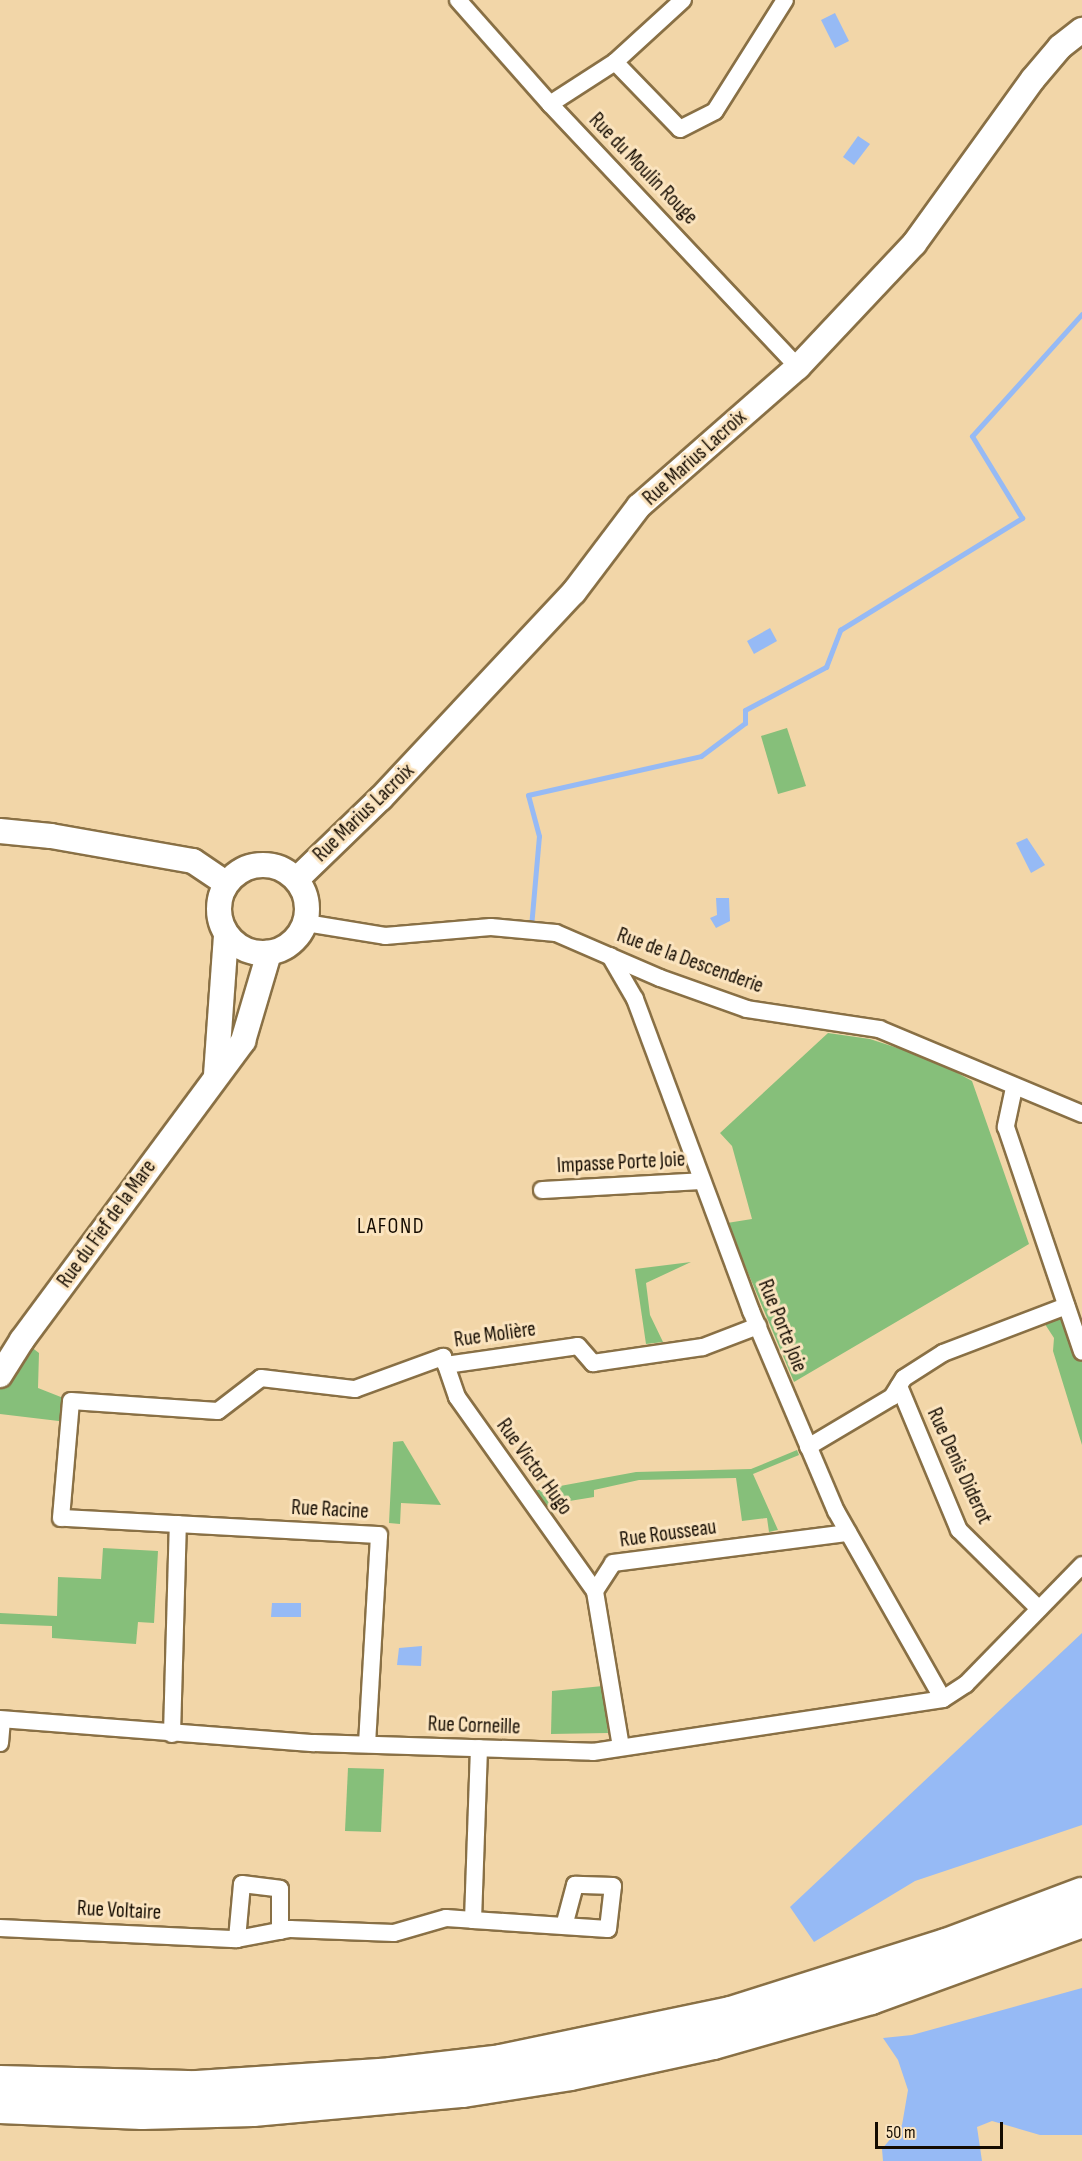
<!DOCTYPE html>
<meta charset="utf-8">
<style>
body{margin:0}
#map{position:relative;width:1082px;height:2161px;overflow:hidden;background:#f2d6a8;font-family:"Sofia Sans Condensed",sans-serif}
div>[style]{position:absolute}
.green>*{inset:0;background:#86bf7a}
.water>*{inset:0;background:#96baf5}
.stream>*{height:5px;margin:-2.5px;padding:0 2.5px;transform-origin:2.5px;border-radius:2.5px;background:#96baf5}
.roads{filter:drop-shadow(2px 0 #897045) drop-shadow(-2px 0 #897045) drop-shadow(0 2px #897045) drop-shadow(0 -2px #897045)}
.street>*{height:16px;margin:-8px;padding:0 8px;transform-origin:8px;border-radius:8px;background:#fff}
.secondary>*{height:24px;margin:-12px;padding:0 12px;transform-origin:12px;border-radius:12px;background:#fff}
.secondary>.ring{margin:-12px;padding:0;box-sizing:content-box;background:none;border:24px solid #fff;border-radius:50%}
.highway>*{height:32px;margin:-16px;padding:0 16px;transform-origin:16px;border-radius:16px;background:#fff}
span{translate:-50% -50%;white-space:nowrap;text-align:center;line-height:1.15;-webkit-text-stroke:6px #fbe4bf;paint-order:stroke}
.street-label{font-size:21px;color:#140b00}
.neighbourhood-label{font-size:22px;color:#140b00;letter-spacing:1.5px}
.scale{position:absolute;left:875px;top:2122px;width:128px;height:27px;box-sizing:border-box;border:3px solid #140b00;border-top:0;padding-left:8px;font-size:18px;line-height:21px;white-space:nowrap;color:#140b00;-webkit-text-stroke:4px #fbe4bf;paint-order:stroke}
</style>
<div id="map">
<div class="green">
<i style="clip-path:polygon(787px 728px,806px 786px,778px 794px,761px 736px)"></i>
<i style="clip-path:polygon(828px 1033px,870px 1039px,934px 1060px,972px 1081px,1029px 1244px,794px 1382px,727px 1223px,752px 1219px,732px 1146px,720px 1133px)"></i>
<i style="clip-path:polygon(691px 1262px,646px 1283px,650px 1315px,663px 1342px,646px 1344px,635px 1269px)"></i>
<i style="clip-path:polygon(1066px 1306px,1082px 1351px,1082px 1445px,1053px 1351px,1054px 1338px,1039px 1315px)"></i>
<i style="clip-path:polygon(22px 1340px,39px 1353px,38px 1388px,71px 1401px,67px 1422px,0 1414px,0 1375px)"></i>
<i style="clip-path:polygon(403px 1441px,441px 1505px,401px 1503px,400px 1524px,389px 1523px,393px 1442px)"></i>
<i style="clip-path:polygon(797px 1450px,799px 1455px,753px 1474px,778px 1530px,773px 1531px,769px 1532px,767px 1518px,742px 1521px,736px 1478px,639px 1480px,594px 1490px,594px 1497px,551px 1504px,554px 1518px,533px 1491px,636px 1472px,751px 1469px)"></i>
<i style="clip-path:polygon(103px 1548px,158px 1551px,154px 1623px,138px 1622px,136px 1644px,52px 1638px,52px 1626px,0 1624px,0 1613px,57px 1616px,58px 1577px,101px 1579px)"></i>
<i style="clip-path:polygon(603px 1686px,608px 1733px,551px 1734px,552px 1691px)"></i>
<i style="clip-path:polygon(348px 1768px,384px 1769px,381px 1832px,345px 1831px)"></i>
</div>
<div class="water">
<i style="clip-path:polygon(835px 13px,849px 41px,835px 48px,821px 20px)"></i>
<i style="clip-path:polygon(858px 136px,870px 144px,854px 165px,843px 157px)"></i>
<i style="clip-path:polygon(770px 628px,777px 641px,754px 654px,747px 641px)"></i>
<i style="clip-path:polygon(1027px 838px,1045px 865px,1031px 873px,1016px 843px)"></i>
<i style="clip-path:polygon(716px 898px,729px 898px,730px 921px,716px 928px,710px 918px,717px 915px)"></i>
<i style="clip-path:polygon(272px 1603px,301px 1603px,301px 1617px,271px 1617px)"></i>
<i style="clip-path:polygon(1082px 1633px,1082px 1825px,915px 1881px,814px 1942px,790px 1907px)"></i>
<i style="clip-path:polygon(422px 1646px,421px 1666px,397px 1665px,399px 1648px)"></i>
<i style="clip-path:polygon(1082px 1988px,1082px 2135px,1040px 2135px,992px 2121px,977px 2127px,982px 2161px,883px 2161px,882px 2149px,902px 2125px,908px 2090px,898px 2060px,883px 2038px,912px 2035px)"></i>
</div>
<div class="stream">
<i style="left:531px;top:927px;width:91px;rotate:-85deg"></i>
<i style="left:539px;top:836px;width:42px;rotate:-105deg"></i>
<i style="left:528px;top:795px;width:177px;rotate:-12.7deg"></i>
<i style="left:701px;top:756px;width:55px;rotate:-36.9deg"></i>
<i style="left:745px;top:723px;width:13px;rotate:-90deg"></i>
<i style="left:745px;top:710px;width:92px;rotate:-28deg"></i>
<i style="left:826px;top:667px;width:40px;rotate:-69deg"></i>
<i style="left:840px;top:630px;width:214px;rotate:-31.6deg"></i>
<i style="left:1022px;top:518px;width:96px;rotate:-121.4deg"></i>
<i style="left:972px;top:436px;width:164px;rotate:-48deg"></i>
</div>
<div class="roads">
<div class="street">
<i style="left:458px;top:0;width:139px;rotate:48.5deg"></i>
<i style="left:550px;top:104px;width:361px;rotate:46.7deg"></i>
<i style="left:615px;top:62px;width:93px;rotate:45.9deg"></i>
<i style="left:680px;top:129px;width:39px;rotate:-27deg"></i>
<i style="left:715px;top:111px;width:131px;rotate:-57.8deg"></i>
<i style="left:550px;top:104px;width:77px;rotate:-32.9deg"></i>
<i style="left:615px;top:62px;width:92px;rotate:-42.4deg"></i>
<i style="left:306px;top:923px;width:80px;rotate:9.3deg"></i>
<i style="left:385px;top:936px;width:106px;rotate:-4.9deg"></i>
<i style="left:491px;top:927px;width:65px;rotate:5.3deg"></i>
<i style="left:556px;top:933px;width:113px;rotate:23.4deg"></i>
<i style="left:660px;top:978px;width:92px;rotate:19.6deg"></i>
<i style="left:747px;top:1009px;width:134px;rotate:8.6deg"></i>
<i style="left:879px;top:1029px;width:220px;rotate:22.7deg"></i>
<i style="left:610px;top:956px;width:50px;rotate:59.8deg"></i>
<i style="left:635px;top:999px;width:333px;rotate:69.6deg"></i>
<i style="left:751px;top:1311px;width:217px;rotate:67deg"></i>
<i style="left:836px;top:1511px;width:216px;rotate:60.4deg"></i>
<i style="left:1014px;top:1088px;width:40px;rotate:102deg"></i>
<i style="left:1006px;top:1127px;width:237px;rotate:71.3deg"></i>
<i style="left:542px;top:1190px;width:160px;rotate:-3.2deg"></i>
<i style="left:446px;top:1365px;width:34px;rotate:71deg"></i>
<i style="left:457px;top:1397px;width:238px;rotate:54.6deg"></i>
<i style="left:899px;top:1386px;width:156px;rotate:67.4deg"></i>
<i style="left:959px;top:1530px;width:112px;rotate:44.6deg"></i>
<i style="left:808px;top:1447px;width:98px;rotate:-30.8deg"></i>
<i style="left:892px;top:1397px;width:22px;rotate:-58deg"></i>
<i style="left:904px;top:1378px;width:46px;rotate:-32.7deg"></i>
<i style="left:943px;top:1353px;width:132px;rotate:-20.9deg"></i>
<i style="left:0;top:1719px;width:315px;rotate:4.4deg"></i>
<i style="left:314px;top:1743px;width:279px;rotate:1.8deg"></i>
<i style="left:593px;top:1752px;width:354px;rotate:-8.6deg"></i>
<i style="left:943px;top:1699px;width:27px;rotate:-33deg"></i>
<i style="left:966px;top:1684px;width:166px;rotate:-45.7deg"></i>
<i style="left:172px;top:1734px;width:210px;rotate:-88.4deg"></i>
<i style="left:0;top:1743px;width:23px;rotate:-85deg"></i>
<i style="left:367px;top:1744px;width:209px;rotate:-86.7deg"></i>
<i style="left:379px;top:1535px;width:318px;rotate:-176.9deg"></i>
<i style="left:61px;top:1518px;width:117px;rotate:-85.1deg"></i>
<i style="left:71px;top:1401px;width:147px;rotate:3.9deg"></i>
<i style="left:218px;top:1411px;width:54px;rotate:-37.5deg"></i>
<i style="left:261px;top:1378px;width:95px;rotate:6.7deg"></i>
<i style="left:355px;top:1389px;width:94px;rotate:-20deg"></i>
<i style="left:443px;top:1357px;width:9px;rotate:69deg"></i>
<i style="left:446px;top:1365px;width:133px;rotate:-8.2deg"></i>
<i style="left:578px;top:1346px;width:23px;rotate:49deg"></i>
<i style="left:593px;top:1363px;width:111px;rotate:-8.3deg"></i>
<i style="left:703px;top:1347px;width:59px;rotate:-20.9deg"></i>
<i style="left:621px;top:1747px;width:158px;rotate:-99.5deg"></i>
<i style="left:595px;top:1591px;width:33px;rotate:-57deg"></i>
<i style="left:613px;top:1563px;width:237px;rotate:-7.3deg"></i>
<i style="left:473px;top:1920px;width:172px;rotate:-88deg"></i>
<i style="left:0;top:1928px;width:237px;rotate:2.7deg"></i>
<i style="left:237px;top:1939px;width:54px;rotate:-10.7deg"></i>
<i style="left:290px;top:1929px;width:104px;rotate:2.2deg"></i>
<i style="left:394px;top:1933px;width:54px;rotate:-16.1deg"></i>
<i style="left:446px;top:1918px;width:27px;rotate:4deg"></i>
<i style="left:473px;top:1920px;width:135px;rotate:3.8deg"></i>
<i style="left:608px;top:1929px;width:43px;rotate:-83.4deg"></i>
<i style="left:613px;top:1886px;width:38px;rotate:-178deg"></i>
<i style="left:575px;top:1885px;width:42px;rotate:105deg"></i>
<i style="left:237px;top:1939px;width:55px;rotate:-84.8deg"></i>
<i style="left:242px;top:1884px;width:38px;rotate:7deg"></i>
<i style="left:280px;top:1889px;width:42px;rotate:90deg"></i>
</div>
<div class="secondary">
<i style="left:0;top:831px;width:51px;rotate:5.6deg"></i>
<i style="left:51px;top:836px;width:144px;rotate:10deg"></i>
<i style="left:193px;top:861px;width:40px;rotate:34deg"></i>
<i class="ring" style="left:219px;top:865px;width:64px;height:64px"></i>
<i style="left:297px;top:879px;width:117px;rotate:-44deg"></i>
<i style="left:381px;top:798px;width:282px;rotate:-46.9deg"></i>
<i style="left:574px;top:592px;width:108px;rotate:-52.9deg"></i>
<i style="left:639px;top:506px;width:211px;rotate:-41.2deg"></i>
<i style="left:798px;top:367px;width:169px;rotate:-46.7deg"></i>
<i style="left:914px;top:244px;width:203px;rotate:-54.2deg"></i>
<i style="left:1033px;top:79px;width:42px;rotate:-49.8deg"></i>
<i style="left:1060px;top:47px;width:28px;rotate:-38deg"></i>
<i style="left:216px;top:1075px;width:141px;rotate:-85.9deg"></i>
<i style="left:0;top:1375px;width:41px;rotate:-57.8deg"></i>
<i style="left:22px;top:1340px;width:372px;rotate:-53.5deg"></i>
<i style="left:243px;top:1041px;width:92px;rotate:-73.5deg"></i>
</div>
<div class="highway">
<i style="left:0;top:2082px;width:197px;rotate:1.5deg"></i>
<i style="left:197px;top:2087px;width:194px;rotate:-3.8deg"></i>
<i style="left:391px;top:2074px;width:111px;rotate:-6.7deg"></i>
<i style="left:501px;top:2061px;width:235px;rotate:-11.8deg"></i>
<i style="left:731px;top:2013px;width:225px;rotate:-17.6deg"></i>
<i style="left:946px;top:1945px;width:145px;rotate:-20.6deg"></i>
<i style="left:0;top:2107px;width:142px;rotate:2.4deg"></i>
<i style="left:142px;top:2113px;width:111px;rotate:-1.5deg"></i>
<i style="left:253px;top:2110px;width:211px;rotate:-5.2deg"></i>
<i style="left:463px;top:2091px;width:108px;rotate:-9deg"></i>
<i style="left:570px;top:2074px;width:146px;rotate:-12.2deg"></i>
<i style="left:713px;top:2043px;width:164px;rotate:-15.9deg"></i>
<i style="left:871px;top:1998px;width:225px;rotate:-20deg"></i>
</div>
</div>
<div class="street-label">
<span style="left:643px;top:169px;rotate:46deg">Rue du Moulin Rouge</span>
<span style="left:695px;top:458px;rotate:-42deg">Rue Marius Lacroix</span>
<span style="left:364px;top:813px;rotate:-44deg">Rue Marius Lacroix</span>
<span style="left:690px;top:961px;rotate:20deg">Rue de la Descenderie</span>
<span style="left:621px;top:1163px;rotate:-3deg">Impasse Porte Joie</span>
<span style="left:107px;top:1224px;rotate:-54deg">Rue du Fief de la Mare</span>
<span style="left:782px;top:1326px;rotate:68deg">Rue Porte Joie</span>
<span style="left:495px;top:1335px;rotate:-8deg">Rue Molière</span>
<span style="left:959px;top:1466px;rotate:65deg">Rue Denis Diderot</span>
<span style="left:534px;top:1467px;rotate:54deg">Rue Victor Hugo</span>
<span style="left:330px;top:1510px;rotate:3deg">Rue Racine</span>
<span style="left:668px;top:1534px;rotate:-8deg">Rue Rousseau</span>
<span style="left:474px;top:1726px;rotate:2deg">Rue Corneille</span>
<span style="left:119px;top:1911px;rotate:3deg">Rue Voltaire</span>
</div>
<div class="neighbourhood-label">
<span style="left:391px;top:1227px">LAFOND</span>
</div>
<div class="scale">50 m</div>
</div>
